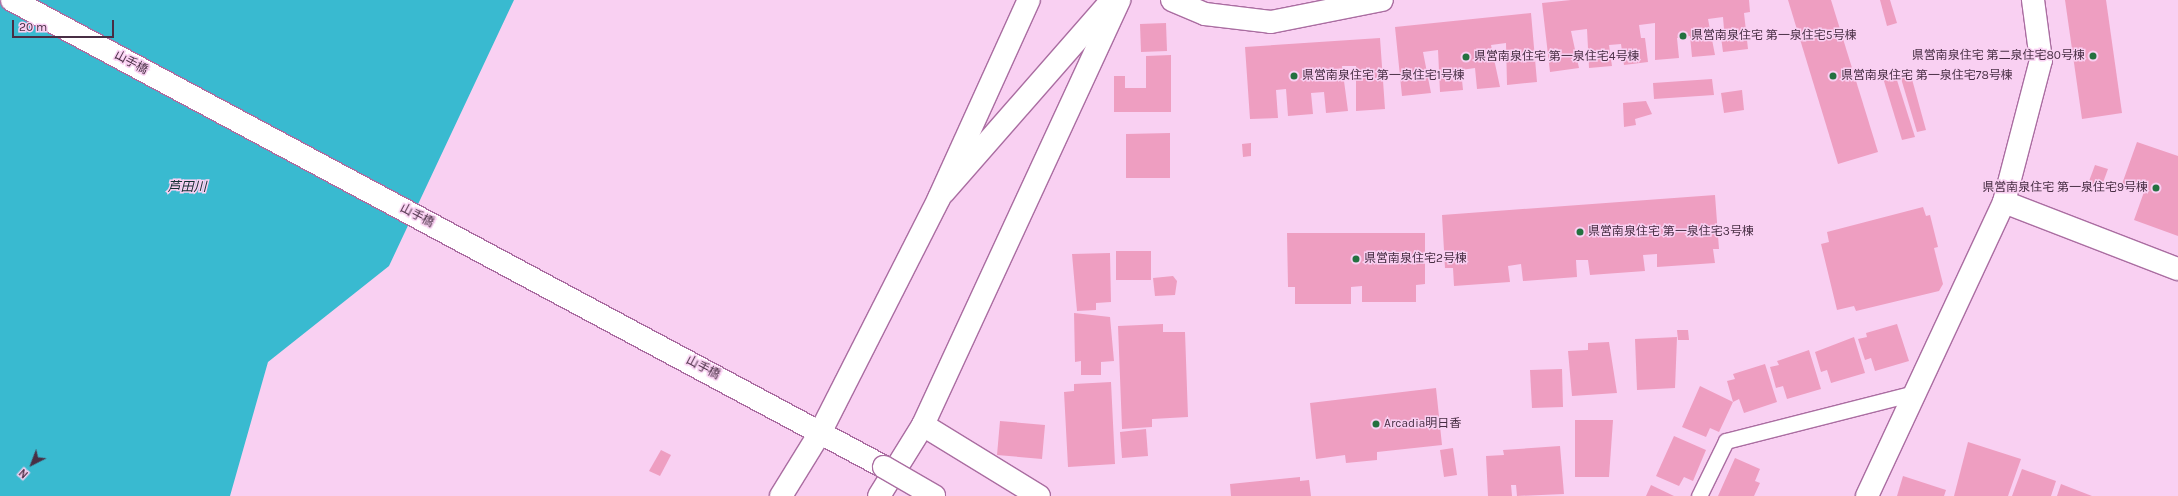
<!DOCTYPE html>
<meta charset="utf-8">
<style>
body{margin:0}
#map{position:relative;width:2178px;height:496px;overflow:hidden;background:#f9d0f2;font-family:Karla,"Noto Sans JP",sans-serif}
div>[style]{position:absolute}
.water>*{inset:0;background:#39bad0}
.building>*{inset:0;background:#ee9ec1}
.roads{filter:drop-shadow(1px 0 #aa6da1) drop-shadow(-1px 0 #aa6da1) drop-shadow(0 1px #aa6da1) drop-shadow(0 -1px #aa6da1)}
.lane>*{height:15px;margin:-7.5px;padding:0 7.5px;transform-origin:7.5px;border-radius:7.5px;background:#fff}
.street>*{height:22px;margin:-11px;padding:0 11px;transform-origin:11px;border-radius:11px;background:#fff}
.secondary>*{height:22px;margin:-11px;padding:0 11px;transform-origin:11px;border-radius:11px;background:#fff}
.bridges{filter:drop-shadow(1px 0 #aa6da1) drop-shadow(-1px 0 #aa6da1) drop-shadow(0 1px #aa6da1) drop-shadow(0 -1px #aa6da1)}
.secondary-bridge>*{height:22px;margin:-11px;padding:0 11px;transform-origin:11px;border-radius:11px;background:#fff}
.dots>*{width:11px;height:11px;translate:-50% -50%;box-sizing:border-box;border:2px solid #f9d0f2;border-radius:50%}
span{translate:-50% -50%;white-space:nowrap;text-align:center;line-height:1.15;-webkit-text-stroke:3px #f9d0f2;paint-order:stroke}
.poi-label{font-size:12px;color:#482e44}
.left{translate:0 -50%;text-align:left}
.right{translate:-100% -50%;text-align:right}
.street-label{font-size:12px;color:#482e44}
.water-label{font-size:13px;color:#132e33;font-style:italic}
.north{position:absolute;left:12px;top:444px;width:40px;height:40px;-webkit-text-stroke:3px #f9d0f2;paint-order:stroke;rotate:222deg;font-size:11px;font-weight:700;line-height:16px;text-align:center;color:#482e44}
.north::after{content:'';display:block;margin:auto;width:14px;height:18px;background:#482e44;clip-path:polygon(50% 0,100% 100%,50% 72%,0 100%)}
.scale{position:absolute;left:12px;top:20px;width:102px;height:18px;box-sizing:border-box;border:2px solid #482e44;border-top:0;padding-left:5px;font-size:12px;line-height:14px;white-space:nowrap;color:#482e44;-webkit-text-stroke:3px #f9d0f2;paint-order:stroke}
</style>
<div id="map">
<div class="water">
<i style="clip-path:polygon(0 0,514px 0,389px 266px,268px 362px,230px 496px,0 496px)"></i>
</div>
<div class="building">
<i style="clip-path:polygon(1571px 0,1749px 0,1750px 12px,1744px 13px,1748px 49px,1723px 52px,1720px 30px,1724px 29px,1723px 17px,1708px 19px,1715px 55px,1692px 57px,1690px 36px,1677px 38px,1679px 58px,1655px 60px,1655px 23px,1639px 25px,1641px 38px,1645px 38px,1648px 62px,1624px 65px,1621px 44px,1609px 45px,1612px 66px,1589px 68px,1587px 29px,1571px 31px,1579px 68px,1550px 72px,1542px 3px)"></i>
<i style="clip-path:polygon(1788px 0,1831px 0,1878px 152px,1838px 164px)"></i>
<i style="clip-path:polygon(1880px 0,1890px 0,1897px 23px,1887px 26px)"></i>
<i style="clip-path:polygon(2065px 0,2106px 0,2122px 113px,2082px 119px)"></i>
<i style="clip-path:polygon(1531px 13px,1537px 82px,1507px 85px,1506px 43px,1491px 45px,1500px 87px,1477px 89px,1475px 68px,1461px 70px,1463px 90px,1440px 92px,1438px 50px,1423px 52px,1431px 93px,1402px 96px,1395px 27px)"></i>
<i style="clip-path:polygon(1166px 23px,1167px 51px,1141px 52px,1140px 24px)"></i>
<i style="clip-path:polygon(1380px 38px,1385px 109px,1356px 111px,1356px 66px,1342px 66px,1348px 111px,1326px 113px,1324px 92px,1311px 93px,1313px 114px,1288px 116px,1286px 89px,1276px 90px,1278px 118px,1250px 119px,1245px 47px)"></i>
<i style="clip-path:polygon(1171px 55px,1171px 112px,1114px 112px,1114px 76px,1125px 76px,1125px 88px,1146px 88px,1146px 56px)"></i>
<i style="clip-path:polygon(1910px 72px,1926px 130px,1917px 132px,1900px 75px)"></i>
<i style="clip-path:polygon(1895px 74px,1915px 137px,1902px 140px,1883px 78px)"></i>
<i style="clip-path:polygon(1712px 79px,1714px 95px,1654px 99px,1653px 83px)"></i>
<i style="clip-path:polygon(1742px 90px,1744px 110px,1724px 113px,1721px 93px)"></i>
<i style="clip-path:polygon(1646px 101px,1652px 114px,1635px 119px,1636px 125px,1624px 127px,1623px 103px)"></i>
<i style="clip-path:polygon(1170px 133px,1170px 178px,1126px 178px,1126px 134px)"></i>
<i style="clip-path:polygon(2137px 142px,2178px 156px,2178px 236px,2134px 220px,2144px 192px,2122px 184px)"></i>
<i style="clip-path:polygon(1251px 143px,1251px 156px,1243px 157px,1242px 144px)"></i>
<i style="clip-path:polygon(2095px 165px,2108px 169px,2101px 188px,2088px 184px)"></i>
<i style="clip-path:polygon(1715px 195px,1719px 249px,1713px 249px,1715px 263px,1657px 267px,1657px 254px,1643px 255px,1645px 271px,1590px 275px,1588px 260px,1576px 260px,1577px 277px,1523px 281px,1521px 264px,1508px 266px,1510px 282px,1454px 286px,1453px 268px,1445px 268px,1442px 215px)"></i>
<i style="clip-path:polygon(1923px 207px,1926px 216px,1930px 215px,1938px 247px,1934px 248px,1943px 284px,1939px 291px,1856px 311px,1854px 306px,1837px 310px,1821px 244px,1829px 242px,1827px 232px)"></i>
<i style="clip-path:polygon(1287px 233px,1425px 233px,1425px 284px,1416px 285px,1416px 302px,1362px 302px,1362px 286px,1351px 287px,1351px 304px,1295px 304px,1295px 287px,1288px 287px)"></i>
<i style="clip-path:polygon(1116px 251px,1151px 251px,1151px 280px,1116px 280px)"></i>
<i style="clip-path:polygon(1110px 253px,1111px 302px,1096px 303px,1096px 310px,1077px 311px,1072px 254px)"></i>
<i style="clip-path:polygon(1173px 276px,1177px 281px,1175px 295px,1155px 296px,1153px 278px)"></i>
<i style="clip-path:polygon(1074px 313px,1110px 317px,1114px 361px,1101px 362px,1101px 375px,1081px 375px,1081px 361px,1075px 362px)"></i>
<i style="clip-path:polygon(1163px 324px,1163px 332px,1185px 332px,1188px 417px,1152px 419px,1152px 427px,1122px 429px,1118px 326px)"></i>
<i style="clip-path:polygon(1897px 324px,1909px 361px,1875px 371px,1871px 358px,1865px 360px,1858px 339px,1867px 337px,1866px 333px)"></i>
<i style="clip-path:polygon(1677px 330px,1688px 330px,1689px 340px,1678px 340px)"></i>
<i style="clip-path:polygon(1677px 337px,1675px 388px,1637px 390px,1635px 339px)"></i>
<i style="clip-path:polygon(1854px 337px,1865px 373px,1831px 383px,1827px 370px,1821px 372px,1815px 352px)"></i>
<i style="clip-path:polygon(1609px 342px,1617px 393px,1572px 396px,1568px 351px,1588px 350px,1588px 343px)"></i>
<i style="clip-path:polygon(1809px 350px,1821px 389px,1787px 399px,1783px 386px,1776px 388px,1770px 367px,1779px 365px,1777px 361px)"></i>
<i style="clip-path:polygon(1765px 364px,1777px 402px,1744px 413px,1739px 399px,1733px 402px,1727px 381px,1735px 379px,1733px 374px)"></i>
<i style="clip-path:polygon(1562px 369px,1563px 407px,1532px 408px,1530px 370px)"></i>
<i style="clip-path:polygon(1111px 382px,1115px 464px,1068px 467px,1064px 392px,1074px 391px,1074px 384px)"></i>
<i style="clip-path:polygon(1700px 386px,1733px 402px,1719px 432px,1710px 428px,1706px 437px,1682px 427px)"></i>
<i style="clip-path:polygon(1436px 388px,1442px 445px,1377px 452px,1377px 460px,1346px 463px,1345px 455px,1316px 459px,1310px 403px)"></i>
<i style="clip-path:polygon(1575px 420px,1613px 420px,1609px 477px,1575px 477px)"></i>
<i style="clip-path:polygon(1000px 421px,1045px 425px,1042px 459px,997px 455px)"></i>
<i style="clip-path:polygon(1146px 429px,1148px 456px,1122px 458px,1120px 432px)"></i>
<i style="clip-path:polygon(1674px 436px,1706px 450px,1693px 481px,1684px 477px,1679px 486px,1656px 476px)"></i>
<i style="clip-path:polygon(1968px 442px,2021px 459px,2008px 496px,1954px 496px)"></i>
<i style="clip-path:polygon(1560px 446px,1564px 494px,1517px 496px,1516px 485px,1511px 485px,1512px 496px,1488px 496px,1486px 456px,1504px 455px,1503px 450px)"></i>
<i style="clip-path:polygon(1453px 448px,1457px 475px,1444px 477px,1440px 450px)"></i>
<i style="clip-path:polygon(661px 450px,671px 455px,660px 476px,649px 471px)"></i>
<i style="clip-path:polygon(1735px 458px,1760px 469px,1755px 481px,1760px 483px,1754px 496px,1718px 496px)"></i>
<i style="clip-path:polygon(2022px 469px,2056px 481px,2051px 496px,2012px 496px)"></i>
<i style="clip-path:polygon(1903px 476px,1946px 490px,1944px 496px,1897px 496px)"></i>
<i style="clip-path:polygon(1300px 477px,1300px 481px,1309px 480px,1311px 496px,1231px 496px,1230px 484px)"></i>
<i style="clip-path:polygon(2061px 484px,2092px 496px,2057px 496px)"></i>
<i style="clip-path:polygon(1651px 485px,1674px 496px,1646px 496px)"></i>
</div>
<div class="roads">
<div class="lane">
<i style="left:1699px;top:496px;width:61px;rotate:-63.9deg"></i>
<i style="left:1726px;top:441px;width:194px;rotate:-14.3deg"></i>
</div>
<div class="street">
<i style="left:1172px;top:0;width:36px;rotate:23deg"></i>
<i style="left:1205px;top:14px;width:66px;rotate:6.9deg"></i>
<i style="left:1271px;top:22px;width:113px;rotate:-11.2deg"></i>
<i style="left:944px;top:192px;width:254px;rotate:-48.8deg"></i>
<i style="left:2004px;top:202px;width:186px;rotate:21.1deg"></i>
<i style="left:923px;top:425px;width:136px;rotate:31.5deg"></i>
<i style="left:879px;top:496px;width:84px;rotate:-58.2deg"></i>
<i style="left:923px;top:425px;width:468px;rotate:-65.2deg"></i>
<i style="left:1867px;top:496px;width:324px;rotate:-65deg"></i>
<i style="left:2004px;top:202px;width:147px;rotate:-75.4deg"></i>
<i style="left:2041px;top:60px;width:61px;rotate:-97.6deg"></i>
</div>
<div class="secondary">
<i style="left:12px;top:0;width:989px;rotate:28.17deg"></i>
<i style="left:781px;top:496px;width:76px;rotate:-58.4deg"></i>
<i style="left:821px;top:431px;width:261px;rotate:-63.1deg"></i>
<i style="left:939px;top:198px;width:217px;rotate:-65.6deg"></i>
</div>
</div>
<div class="bridges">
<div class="secondary-bridge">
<i style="left:884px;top:467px;width:58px;rotate:30.1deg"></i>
</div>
</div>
<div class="dots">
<i style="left:1683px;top:36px;background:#247140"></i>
<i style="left:2093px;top:56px;background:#247140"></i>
<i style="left:1466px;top:57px;background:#247140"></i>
<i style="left:1294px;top:76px;background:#247140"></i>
<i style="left:1833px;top:76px;background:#247140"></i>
<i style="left:2156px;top:188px;background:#247140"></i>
<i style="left:1580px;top:232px;background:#247140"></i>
<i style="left:1356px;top:259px;background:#247140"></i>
<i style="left:1376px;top:424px;background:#247140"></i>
</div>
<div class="poi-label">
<span class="left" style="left:1691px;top:36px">県営南泉住宅 第一泉住宅5号棟</span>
<span class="right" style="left:2085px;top:56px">県営南泉住宅 第二泉住宅80号棟</span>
<span class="left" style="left:1474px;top:57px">県営南泉住宅 第一泉住宅4号棟</span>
<span class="left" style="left:1302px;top:76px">県営南泉住宅 第一泉住宅1号棟</span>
<span class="left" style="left:1841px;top:76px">県営南泉住宅 第一泉住宅78号棟</span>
<span class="right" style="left:2148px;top:188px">県営南泉住宅 第一泉住宅9号棟</span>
<span class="left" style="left:1588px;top:232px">県営南泉住宅 第一泉住宅3号棟</span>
<span class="left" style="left:1364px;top:259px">県営南泉住宅2号棟</span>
<span class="left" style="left:1384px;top:424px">Arcadia明日香</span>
</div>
<div class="street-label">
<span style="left:131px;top:63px;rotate:28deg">山手橋</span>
<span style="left:417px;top:216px;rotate:28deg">山手橋</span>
<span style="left:703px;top:368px;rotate:28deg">山手橋</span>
</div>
<div class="water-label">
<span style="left:187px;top:187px">芦田川</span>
</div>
<div class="north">N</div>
<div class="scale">20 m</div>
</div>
